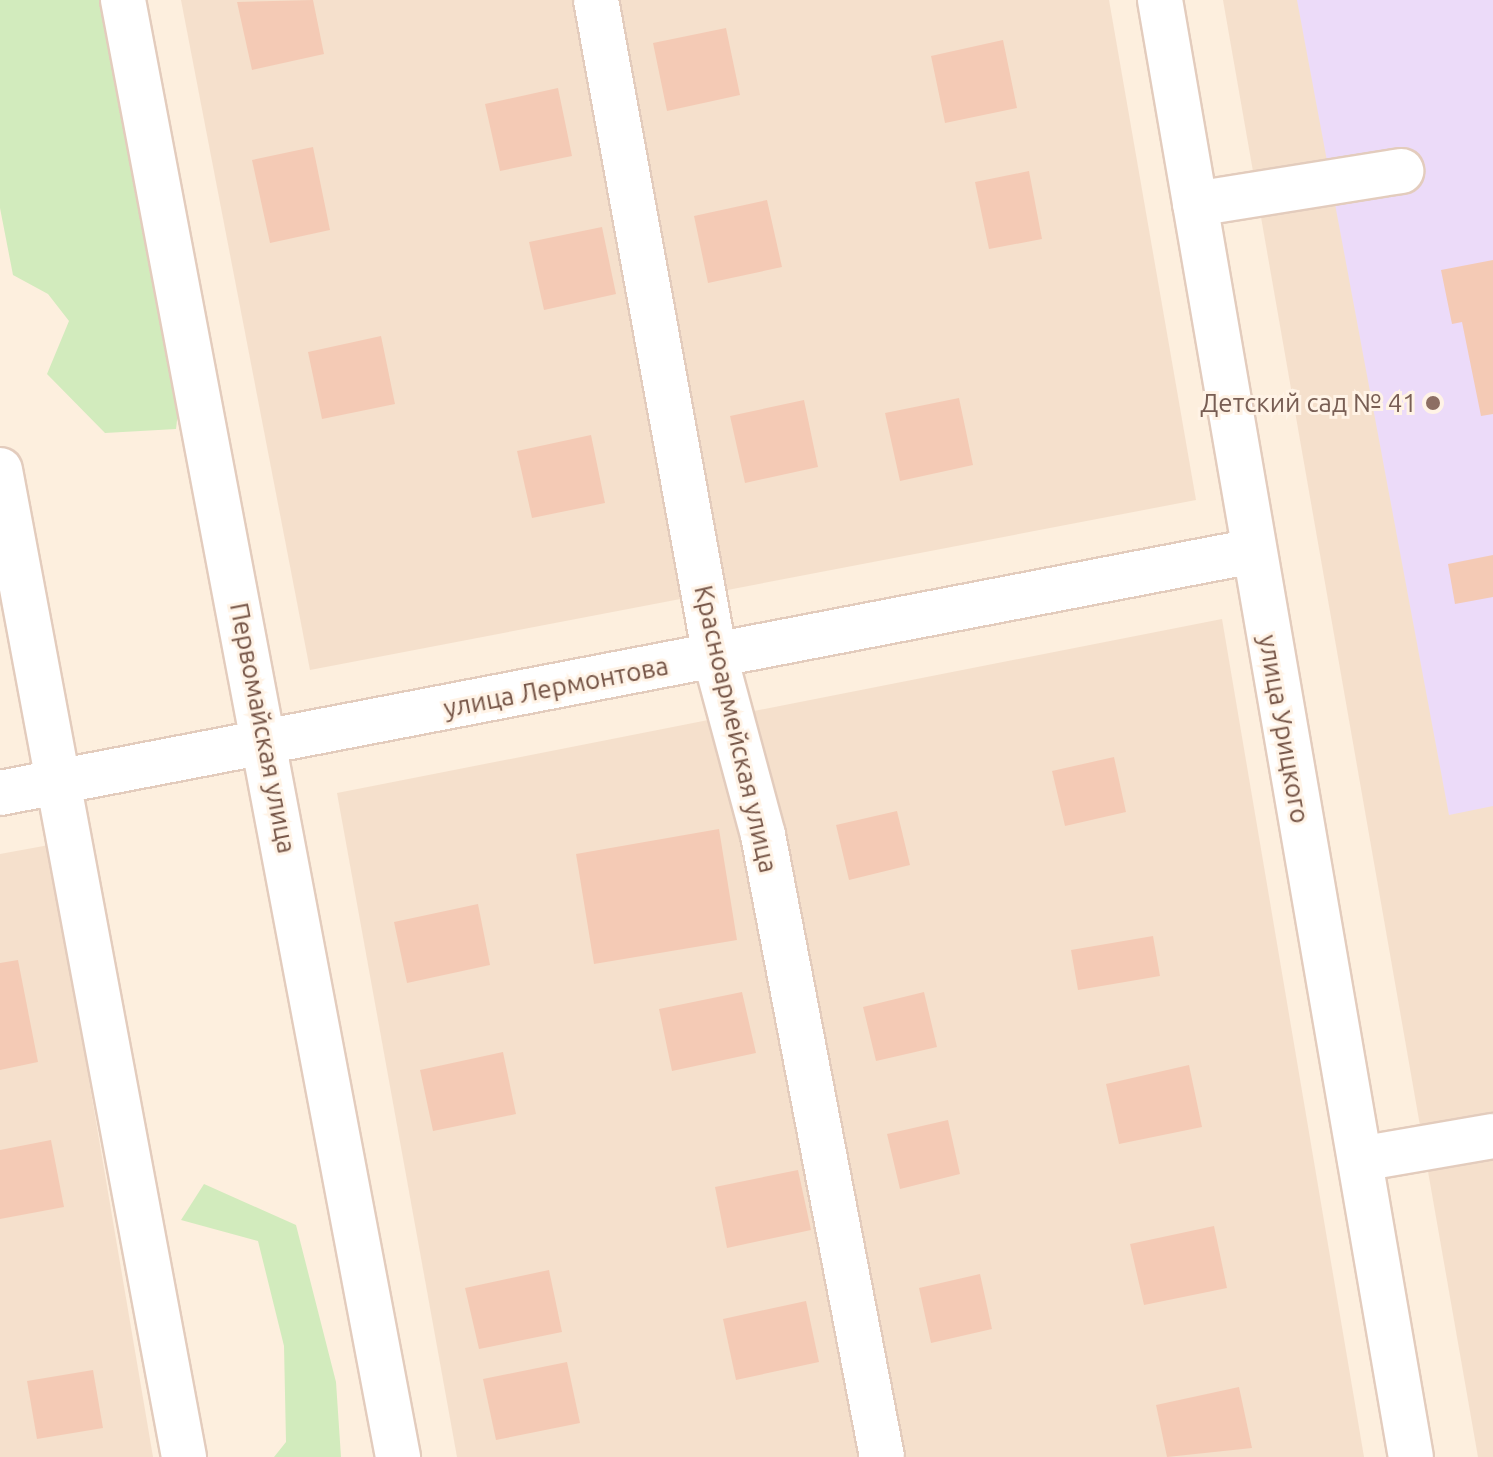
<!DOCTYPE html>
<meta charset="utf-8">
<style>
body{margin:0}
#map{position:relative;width:1493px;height:1457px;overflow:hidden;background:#fdefde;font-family:Ubuntu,sans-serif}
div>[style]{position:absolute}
.residential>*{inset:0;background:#f5e0cc}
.education>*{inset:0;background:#ecdbf9}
.green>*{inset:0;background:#d2ebbd}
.building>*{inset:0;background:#f4cab5}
.roads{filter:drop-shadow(2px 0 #e3ccbd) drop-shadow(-2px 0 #e3ccbd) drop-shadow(0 2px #e3ccbd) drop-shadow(0 -2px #e3ccbd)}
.minor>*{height:44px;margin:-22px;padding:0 22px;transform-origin:22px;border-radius:22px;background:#fff}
.dots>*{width:22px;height:22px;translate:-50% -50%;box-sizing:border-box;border:4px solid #fff3e6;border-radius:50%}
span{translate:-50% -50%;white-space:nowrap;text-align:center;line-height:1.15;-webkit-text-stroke:6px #fff3e6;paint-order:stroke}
.education-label{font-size:26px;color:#785e54}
.right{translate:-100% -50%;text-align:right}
.street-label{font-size:26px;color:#745345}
</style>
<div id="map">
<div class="residential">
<i style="clip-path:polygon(181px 0,1109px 0,1196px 500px,310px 670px)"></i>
<i style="clip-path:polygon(1223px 0,1493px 0,1493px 1457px,1478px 1457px)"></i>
<i style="clip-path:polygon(1222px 619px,1364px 1457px,457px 1457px,337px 793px)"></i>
<i style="clip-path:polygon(49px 845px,153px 1457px,0 1457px,0 854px)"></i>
</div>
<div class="education">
<i style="clip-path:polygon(1297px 0,1493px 0,1493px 806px,1449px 815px)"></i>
</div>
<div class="green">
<i style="clip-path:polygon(0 0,106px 0,141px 133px,152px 273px,182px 377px,176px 429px,105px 433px,47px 374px,69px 321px,48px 294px,13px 275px,0 208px)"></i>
<i style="clip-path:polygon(204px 1184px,296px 1225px,336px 1382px,341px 1457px,274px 1457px,286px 1442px,284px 1346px,258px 1241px,181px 1220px)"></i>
</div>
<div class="building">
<i style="clip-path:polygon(313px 0,324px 54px,252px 70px,237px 2px)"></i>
<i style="clip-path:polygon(726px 28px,740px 95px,667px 111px,653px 43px)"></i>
<i style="clip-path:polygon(1003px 40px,1017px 108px,945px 123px,931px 56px)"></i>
<i style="clip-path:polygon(558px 88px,572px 156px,500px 171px,485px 104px)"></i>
<i style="clip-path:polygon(313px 147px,330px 230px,270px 243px,252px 160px)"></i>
<i style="clip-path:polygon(1029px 171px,1042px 239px,989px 249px,975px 182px)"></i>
<i style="clip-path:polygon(767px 200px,782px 267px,708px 283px,694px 216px)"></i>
<i style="clip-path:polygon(602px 227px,616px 294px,544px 310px,529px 242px)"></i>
<i style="clip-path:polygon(1493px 260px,1493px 414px,1481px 416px,1462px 322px,1452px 324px,1441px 270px)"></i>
<i style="clip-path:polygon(381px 336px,395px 404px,322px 419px,308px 352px)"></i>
<i style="clip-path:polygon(959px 398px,973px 465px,900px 481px,885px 413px)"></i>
<i style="clip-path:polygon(804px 400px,818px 467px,745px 483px,730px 416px)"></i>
<i style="clip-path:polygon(591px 435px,605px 503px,532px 518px,517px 451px)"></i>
<i style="clip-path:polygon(1493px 555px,1493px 597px,1455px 604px,1448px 564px)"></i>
<i style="clip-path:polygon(1114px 757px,1126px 812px,1065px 826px,1052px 771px)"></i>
<i style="clip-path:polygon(897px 811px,910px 865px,849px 880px,836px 825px)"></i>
<i style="clip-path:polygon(719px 829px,737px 940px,594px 964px,576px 854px)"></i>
<i style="clip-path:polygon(478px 904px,490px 965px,407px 983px,394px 922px)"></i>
<i style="clip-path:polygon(1153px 936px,1160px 976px,1078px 990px,1071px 950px)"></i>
<i style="clip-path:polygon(18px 960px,38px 1062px,0 1070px,0 963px)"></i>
<i style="clip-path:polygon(742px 992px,756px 1053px,672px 1071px,659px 1009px)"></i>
<i style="clip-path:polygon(924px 992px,937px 1047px,876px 1061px,863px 1007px)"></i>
<i style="clip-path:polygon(503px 1052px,516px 1114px,433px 1131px,420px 1070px)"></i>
<i style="clip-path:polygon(1189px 1065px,1202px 1127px,1119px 1144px,1106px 1084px)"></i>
<i style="clip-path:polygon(948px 1120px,960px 1174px,900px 1189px,887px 1134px)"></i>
<i style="clip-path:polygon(51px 1140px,64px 1207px,0 1219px,0 1150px)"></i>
<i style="clip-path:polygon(798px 1170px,811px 1230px,727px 1248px,715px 1187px)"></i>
<i style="clip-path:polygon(1214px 1226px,1227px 1288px,1144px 1305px,1130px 1244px)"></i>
<i style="clip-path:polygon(549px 1270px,562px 1332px,479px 1349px,465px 1288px)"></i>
<i style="clip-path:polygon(980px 1274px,992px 1329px,931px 1343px,919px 1288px)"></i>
<i style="clip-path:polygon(806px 1301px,819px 1362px,736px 1380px,723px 1319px)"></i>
<i style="clip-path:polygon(567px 1362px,580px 1423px,496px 1440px,483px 1379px)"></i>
<i style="clip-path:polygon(93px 1370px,103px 1428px,37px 1439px,27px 1381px)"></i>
<i style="clip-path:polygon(1239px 1387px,1252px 1448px,1167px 1457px,1156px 1405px)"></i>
</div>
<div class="roads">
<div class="minor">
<i style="left:123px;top:0;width:1483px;rotate:79.31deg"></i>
<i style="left:596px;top:0;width:668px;rotate:79.73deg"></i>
<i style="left:715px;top:657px;width:184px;rotate:74.9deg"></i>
<i style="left:763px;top:835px;width:633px;rotate:79.17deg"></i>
<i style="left:1160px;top:0;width:1478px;rotate:80.23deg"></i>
<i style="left:1195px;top:204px;width:209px;rotate:-9.1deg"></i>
<i style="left:0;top:470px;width:1004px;rotate:79.44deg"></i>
<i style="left:0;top:793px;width:1276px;rotate:-10.93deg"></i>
<i style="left:1360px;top:1159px;width:135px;rotate:-9.8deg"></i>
</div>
</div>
<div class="dots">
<i style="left:1433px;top:403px;background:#8d6e63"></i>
</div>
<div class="education-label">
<span class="right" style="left:1417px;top:403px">Детский сад № 41</span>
</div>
<div class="street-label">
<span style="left:556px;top:687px;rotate:-11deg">улица Лермонтова</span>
<span style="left:263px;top:728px;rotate:79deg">Первомайская улица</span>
<span style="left:736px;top:729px;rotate:77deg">Красноармейская улица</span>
<span style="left:1284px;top:729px;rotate:80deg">улица Урицкого</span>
</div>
</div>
